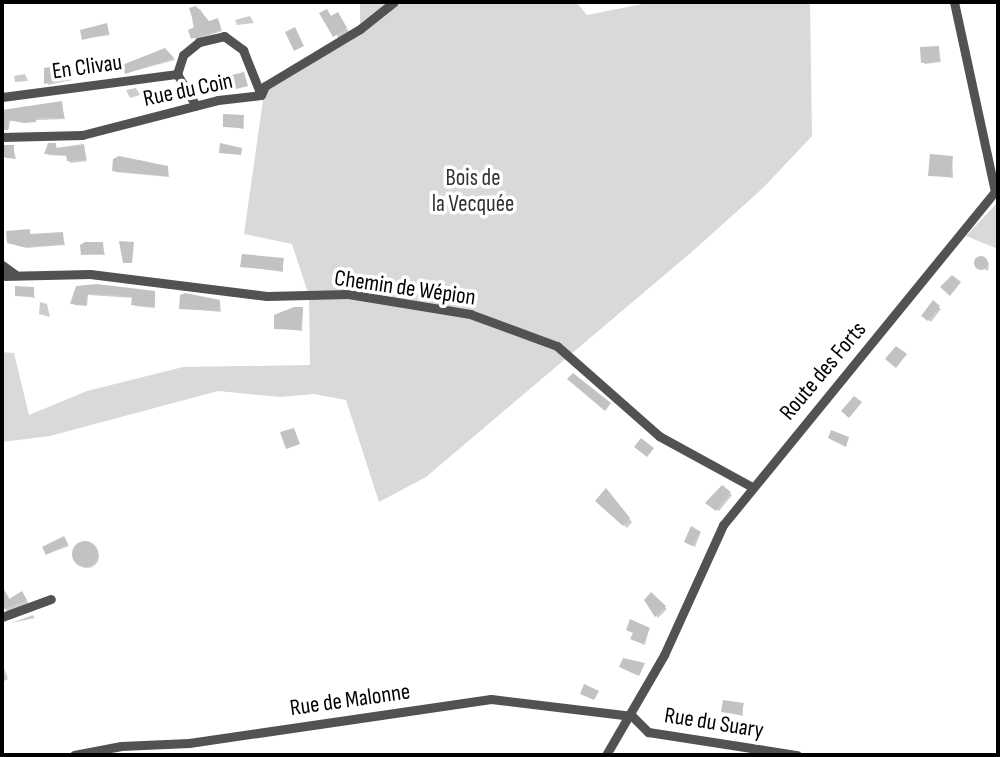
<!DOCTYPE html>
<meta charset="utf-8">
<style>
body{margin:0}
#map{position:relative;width:1000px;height:757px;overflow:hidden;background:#fff;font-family:"Sofia Sans Condensed",sans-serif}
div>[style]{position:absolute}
.green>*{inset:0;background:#d9d9d9}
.shadow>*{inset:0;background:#0003}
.round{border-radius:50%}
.building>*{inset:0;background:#c2c2c2}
.minor>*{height:9px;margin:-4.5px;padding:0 4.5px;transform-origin:4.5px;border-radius:4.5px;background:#525252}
span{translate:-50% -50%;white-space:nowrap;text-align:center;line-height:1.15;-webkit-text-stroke:7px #fff;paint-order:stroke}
.street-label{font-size:23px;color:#000}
.park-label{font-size:23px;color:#303030}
.frame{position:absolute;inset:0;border:4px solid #000;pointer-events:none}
</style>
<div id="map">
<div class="green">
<i style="clip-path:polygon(360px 2px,576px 2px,587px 15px,653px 2px,810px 2px,812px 136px,763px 188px,694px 250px,426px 477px,379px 502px,346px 400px,314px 394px,280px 397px,218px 391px,50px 436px,2px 442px,2px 352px,14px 353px,29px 415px,87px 391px,183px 367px,310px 365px,309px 296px,292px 244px,244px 234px,265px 86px,360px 29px)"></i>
<i style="clip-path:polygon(998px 202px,998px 249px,966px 236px)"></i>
</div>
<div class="shadow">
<i style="clip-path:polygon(200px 9px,209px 23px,219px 22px,222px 31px,195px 40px,191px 10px)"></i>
<i style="clip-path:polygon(250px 16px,254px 23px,237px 25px,235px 20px)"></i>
<i style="clip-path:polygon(332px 18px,341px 18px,349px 32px,338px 39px)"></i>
<i style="clip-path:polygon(106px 25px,110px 35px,84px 39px)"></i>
<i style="clip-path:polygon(938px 48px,941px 62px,925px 64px,923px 62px)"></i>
<i style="clip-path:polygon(165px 50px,175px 60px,126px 73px)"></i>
<i style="clip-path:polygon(61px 67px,71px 72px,72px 80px,48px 85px,46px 70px)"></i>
<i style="clip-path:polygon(25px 74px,28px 81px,15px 82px,14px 76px)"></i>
<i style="clip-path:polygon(136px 88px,140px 95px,130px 98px,126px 90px)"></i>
<i style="clip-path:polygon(61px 103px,65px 119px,10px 121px,9px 129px,2px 128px,2px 114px,20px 112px,20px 107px)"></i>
<i style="clip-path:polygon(243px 117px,244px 129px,225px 126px)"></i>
<i style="clip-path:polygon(56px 144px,57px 150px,84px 146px,87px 161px,70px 163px,68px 156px,48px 155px)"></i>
<i style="clip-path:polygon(13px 147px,16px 159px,6px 158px,4px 156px)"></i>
<i style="clip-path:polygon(952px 157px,953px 178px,930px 175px)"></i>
<i style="clip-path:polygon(114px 160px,139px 160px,168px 168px,169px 177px,115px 172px)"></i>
<i style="clip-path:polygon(29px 231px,31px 235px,62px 233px,65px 245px,26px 248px,8px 242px)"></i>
<i style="clip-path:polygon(102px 244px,105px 255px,83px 254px)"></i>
<i style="clip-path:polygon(976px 258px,989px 263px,988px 271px,974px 263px)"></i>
<i style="clip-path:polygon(283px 260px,283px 272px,242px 266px)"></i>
<i style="clip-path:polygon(78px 287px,155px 293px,155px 308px,135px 306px,134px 298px,88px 295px,87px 306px,74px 305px)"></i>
<i style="clip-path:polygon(33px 289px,35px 298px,17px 295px)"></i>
<i style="clip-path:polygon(40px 302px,47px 304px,50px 317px,39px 314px)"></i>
<i style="clip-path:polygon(220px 302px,221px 312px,180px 308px)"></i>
<i style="clip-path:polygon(933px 303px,941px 309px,931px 322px,923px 315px)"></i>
<i style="clip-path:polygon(303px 309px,302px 331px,276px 328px,280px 312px)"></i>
<i style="clip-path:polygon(722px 487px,732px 495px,719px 511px,707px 503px)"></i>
<i style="clip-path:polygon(609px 494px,632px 522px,627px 528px,598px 501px)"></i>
<i style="clip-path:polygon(700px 534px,695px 547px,688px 543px)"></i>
<i style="clip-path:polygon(65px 540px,69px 546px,47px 554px)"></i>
<i class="round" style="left:75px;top:544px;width:24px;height:24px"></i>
<i style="clip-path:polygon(2px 586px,10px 600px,22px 593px,29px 604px,8px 612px,2px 606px)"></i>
<i style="clip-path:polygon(651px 594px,667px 609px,658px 618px,646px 600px)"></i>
<i style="clip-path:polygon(33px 615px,35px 618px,11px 623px)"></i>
<i style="clip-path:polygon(649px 629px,645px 645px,634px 640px,635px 633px)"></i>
<i style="clip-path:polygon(2px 663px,8px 679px,2px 682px)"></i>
<i style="clip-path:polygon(743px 705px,743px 716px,723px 711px)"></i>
</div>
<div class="building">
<i style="clip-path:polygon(196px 6px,209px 21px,218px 18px,221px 29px,191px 39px,188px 30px,195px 27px,189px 8px)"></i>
<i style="clip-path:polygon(327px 9px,331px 16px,338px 12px,347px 28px,333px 37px,319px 13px)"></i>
<i style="clip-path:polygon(107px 23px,109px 33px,82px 40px,80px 30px)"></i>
<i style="clip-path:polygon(295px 27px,304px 46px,294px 51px,285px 32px)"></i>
<i style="clip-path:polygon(939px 46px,940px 61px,921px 63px,920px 47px)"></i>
<i style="clip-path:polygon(165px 48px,174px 58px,125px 74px,122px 65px)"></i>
<i style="clip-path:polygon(62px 65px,63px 70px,69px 68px,72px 78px,44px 84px,44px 68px)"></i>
<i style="clip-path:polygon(244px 72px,248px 86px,228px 91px,224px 77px)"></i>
<i style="clip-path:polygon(62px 101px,64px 118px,36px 117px,36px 122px,24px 123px,8px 120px,8px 130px,2px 130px,2px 110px)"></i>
<i style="clip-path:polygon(223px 114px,244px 115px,243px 128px,223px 127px)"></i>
<i style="clip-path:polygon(48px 143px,56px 143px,56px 148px,84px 144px,86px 160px,67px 161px,66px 155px,44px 154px)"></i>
<i style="clip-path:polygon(220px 143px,242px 148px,241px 155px,219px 153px)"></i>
<i style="clip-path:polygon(2px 145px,14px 145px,14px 158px,2px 157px)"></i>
<i style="clip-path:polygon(930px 154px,953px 156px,951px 177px,928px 176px)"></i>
<i style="clip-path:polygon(119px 156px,168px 166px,168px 176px,112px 171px,113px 159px)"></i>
<i style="clip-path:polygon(30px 229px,30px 234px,63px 232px,64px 244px,23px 247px,7px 243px,6px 231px)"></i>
<i style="clip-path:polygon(119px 241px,134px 242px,132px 263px,123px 263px)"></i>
<i style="clip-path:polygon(85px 242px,103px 242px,104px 254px,81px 255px,80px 245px)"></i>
<i style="clip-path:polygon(242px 254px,284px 258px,282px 271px,240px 267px)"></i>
<i class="round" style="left:974px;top:256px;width:14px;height:14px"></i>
<i style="clip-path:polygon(952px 275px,961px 282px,950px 296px,940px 287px)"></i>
<i style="clip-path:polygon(97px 284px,155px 291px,154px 307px,131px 305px,132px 297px,110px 294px,87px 294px,86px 305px,70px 304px,76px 286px)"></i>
<i style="clip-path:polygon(15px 286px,34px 287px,34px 297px,15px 296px)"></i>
<i style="clip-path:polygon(185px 293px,220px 300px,219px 311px,179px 309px,180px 295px)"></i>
<i style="clip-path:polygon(933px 300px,940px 306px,928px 321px,921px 316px)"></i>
<i style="clip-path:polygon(294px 307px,303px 307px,301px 330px,274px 329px,274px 315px)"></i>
<i style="clip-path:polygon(896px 346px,907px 354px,896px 368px,885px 359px)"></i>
<i style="clip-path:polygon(573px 373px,611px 403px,605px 411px,567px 379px)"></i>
<i style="clip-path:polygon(854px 396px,862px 402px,849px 418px,841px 411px)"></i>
<i style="clip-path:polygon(294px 428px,300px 444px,286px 449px,280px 432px)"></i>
<i style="clip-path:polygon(831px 430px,849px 437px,846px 447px,828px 438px)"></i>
<i style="clip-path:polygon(641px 438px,654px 448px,647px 457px,634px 447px)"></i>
<i style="clip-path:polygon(722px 485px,731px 492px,716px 511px,705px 503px)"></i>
<i style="clip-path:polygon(606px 488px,630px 518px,623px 526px,595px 501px)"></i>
<i style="clip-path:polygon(691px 526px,701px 532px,692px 546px,684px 542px)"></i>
<i style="clip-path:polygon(64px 536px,68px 544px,46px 555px,42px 547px)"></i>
<i class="round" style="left:72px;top:541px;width:26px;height:26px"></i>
<i style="clip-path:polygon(2px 586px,9px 599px,22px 591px,27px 600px,3px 609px)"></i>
<i style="clip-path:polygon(651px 592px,666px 606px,655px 617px,644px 600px)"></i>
<i style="clip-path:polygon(630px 619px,650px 628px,643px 644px,630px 639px,633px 633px,626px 630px)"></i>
<i style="clip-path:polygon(623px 658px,645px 663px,639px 676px,619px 667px)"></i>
<i style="clip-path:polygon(584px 684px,599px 691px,594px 700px,580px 694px)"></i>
<i style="clip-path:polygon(723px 700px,744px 703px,741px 715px,721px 712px)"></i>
</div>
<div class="minor">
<i style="left:954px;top:2px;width:194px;rotate:77.8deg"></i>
<i style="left:177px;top:74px;width:20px;rotate:-72deg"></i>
<i style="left:183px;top:55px;width:21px;rotate:-39deg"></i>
<i style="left:199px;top:42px;width:26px;rotate:-13deg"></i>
<i style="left:224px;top:36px;width:24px;rotate:36deg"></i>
<i style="left:243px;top:50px;width:48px;rotate:68.2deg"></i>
<i style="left:2px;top:97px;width:177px;rotate:-7.5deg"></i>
<i style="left:177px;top:74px;width:37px;rotate:59deg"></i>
<i style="left:2px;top:137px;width:80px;rotate:-1.4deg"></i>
<i style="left:82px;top:135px;width:140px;rotate:-14.4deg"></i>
<i style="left:218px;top:100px;width:43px;rotate:-6.6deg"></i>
<i style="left:261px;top:95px;width:10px;rotate:-66deg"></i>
<i style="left:265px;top:86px;width:111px;rotate:-31deg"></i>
<i style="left:360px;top:29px;width:43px;rotate:-38.5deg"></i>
<i style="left:2px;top:265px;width:17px;rotate:36deg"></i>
<i style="left:2px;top:276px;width:88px;rotate:-1.3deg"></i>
<i style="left:90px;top:274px;width:178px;rotate:7.1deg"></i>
<i style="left:267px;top:296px;width:81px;rotate:-1.4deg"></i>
<i style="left:348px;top:294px;width:124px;rotate:9.3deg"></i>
<i style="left:470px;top:314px;width:93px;rotate:20.2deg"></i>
<i style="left:557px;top:346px;width:136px;rotate:41.4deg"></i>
<i style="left:659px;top:436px;width:106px;rotate:28.7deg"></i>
<i style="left:2px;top:617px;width:52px;rotate:-20.2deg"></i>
<i style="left:74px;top:755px;width:48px;rotate:-10.8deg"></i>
<i style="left:121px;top:746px;width:68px;rotate:-2.5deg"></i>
<i style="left:189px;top:743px;width:305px;rotate:-8.3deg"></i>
<i style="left:491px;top:699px;width:142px;rotate:6.9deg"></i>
<i style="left:632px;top:716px;width:23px;rotate:45deg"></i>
<i style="left:648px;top:732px;width:151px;rotate:8.8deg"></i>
<i style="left:606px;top:755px;width:116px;rotate:-59.9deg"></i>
<i style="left:664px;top:655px;width:143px;rotate:-65.6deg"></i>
<i style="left:723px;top:525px;width:430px;rotate:-50.8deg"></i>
</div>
<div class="street-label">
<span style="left:87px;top:67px;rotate:-8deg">En Clivau</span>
<span style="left:188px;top:90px;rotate:-12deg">Rue du Coin</span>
<span style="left:405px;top:288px;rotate:8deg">Chemin de Wépion</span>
<span style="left:823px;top:371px;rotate:-50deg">Route des Forts</span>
<span style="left:350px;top:700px;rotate:-8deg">Rue de Malonne</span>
<span style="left:714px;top:723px;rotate:9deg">Rue du Suary</span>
</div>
<div class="park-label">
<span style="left:473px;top:191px">Bois de<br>la Vecquée</span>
</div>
<div class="frame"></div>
</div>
